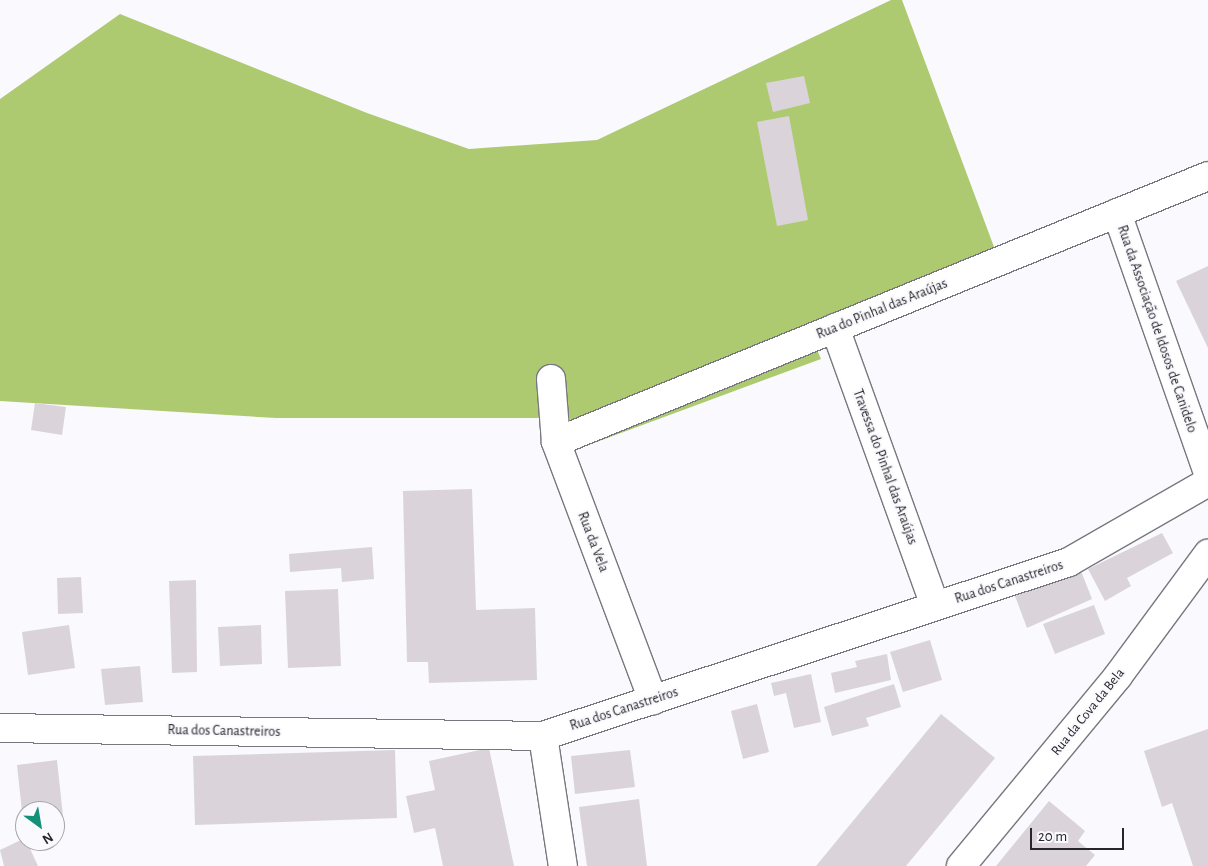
<!DOCTYPE html>
<meta charset="utf-8">
<style>
body{margin:0}
#map{position:relative;width:1208px;height:866px;overflow:hidden;background:#f9f9fe;font-family:"Alegreya Sans",sans-serif}
div>[style]{position:absolute}
.forest>*{inset:0;background:#aeca71}
.building>*{inset:0;background:#dad4da}
.roads{filter:drop-shadow(1px 0 #77787f) drop-shadow(-1px 0 #77787f) drop-shadow(0 1px #77787f) drop-shadow(0 -1px #77787f)}
.street>*{height:28px;margin:-14px;padding:0 14px;transform-origin:14px;border-radius:14px;background:#fff}
span{translate:-50% -50%;white-space:nowrap;text-align:center;line-height:1.15;-webkit-text-stroke:4px #f9f9fe;paint-order:stroke}
.street-label{font-size:14px;color:#27272a}
.north{position:absolute;left:15px;top:801px;width:50px;height:50px;box-sizing:border-box;background:#f9f9fe;border:1px solid #a5a5a9;border-radius:50%;rotate:148deg;font-size:14px;font-weight:700;line-height:20px;text-align:center;color:#27272a}
.north::after{content:'';display:block;margin:auto;width:18px;height:22px;background:#129178;clip-path:polygon(50% 0,100% 100%,50% 72%,0 100%)}
.scale{position:absolute;left:1030px;top:828px;width:94px;height:22px;box-sizing:border-box;border:2px solid #27272a;border-top:0;padding-left:6px;font-size:15px;line-height:18px;white-space:nowrap;color:#27272a;-webkit-text-stroke:4px #f9f9fe;paint-order:stroke}
</style>
<div id="map">
<div class="forest">
<i style="clip-path:polygon(891px 0,902px 0,997px 255px,806px 324px,821px 359px,575px 450px,570px 418px,276px 418px,0 401px,0 99px,120px 14px,367px 113px,469px 149px,597px 140px)"></i>
</div>
<div class="building">
<i style="clip-path:polygon(804px 76px,810px 103px,773px 112px,766px 83px)"></i>
<i style="clip-path:polygon(789px 116px,808px 220px,777px 226px,757px 122px)"></i>
<i style="clip-path:polygon(1208px 266px,1208px 348px,1176px 281px)"></i>
<i style="clip-path:polygon(35px 403px,66px 407px,62px 435px,31px 430px)"></i>
<i style="clip-path:polygon(472px 489px,476px 610px,535px 608px,537px 680px,429px 683px,428px 662px,407px 662px,403px 491px)"></i>
<i style="clip-path:polygon(1162px 533px,1173px 553px,1127px 578px,1131px 586px,1105px 601px,1088px 569px)"></i>
<i style="clip-path:polygon(372px 547px,374px 579px,342px 582px,341px 568px,290px 572px,289px 554px)"></i>
<i style="clip-path:polygon(1081px 571px,1092px 599px,1027px 628px,1015px 596px)"></i>
<i style="clip-path:polygon(81px 577px,83px 613px,58px 614px,57px 578px)"></i>
<i style="clip-path:polygon(196px 580px,197px 672px,172px 673px,169px 581px)"></i>
<i style="clip-path:polygon(338px 589px,341px 666px,288px 668px,285px 591px)"></i>
<i style="clip-path:polygon(1094px 605px,1105px 634px,1055px 654px,1043px 624px)"></i>
<i style="clip-path:polygon(69px 625px,75px 668px,28px 675px,22px 632px)"></i>
<i style="clip-path:polygon(261px 625px,262px 664px,220px 666px,218px 627px)"></i>
<i style="clip-path:polygon(930px 640px,942px 680px,903px 692px,890px 652px)"></i>
<i style="clip-path:polygon(887px 654px,891px 680px,835px 693px,831px 673px,857px 667px,855px 661px)"></i>
<i style="clip-path:polygon(140px 666px,143px 702px,105px 705px,101px 669px)"></i>
<i style="clip-path:polygon(811px 674px,821px 722px,794px 728px,786px 693px,774px 696px,771px 683px)"></i>
<i style="clip-path:polygon(894px 684px,901px 707px,866px 718px,869px 726px,832px 736px,824px 707px)"></i>
<i style="clip-path:polygon(757px 704px,769px 752px,743px 759px,731px 711px)"></i>
<i style="clip-path:polygon(941px 714px,995px 758px,906px 866px,816px 866px)"></i>
<i style="clip-path:polygon(1208px 729px,1208px 866px,1193px 866px,1172px 803px,1162px 807px,1144px 751px)"></i>
<i style="clip-path:polygon(489px 748px,514px 866px,443px 866px,435px 828px,414px 833px,406px 796px,435px 790px,429px 761px)"></i>
<i style="clip-path:polygon(395px 750px,397px 818px,195px 825px,193px 756px)"></i>
<i style="clip-path:polygon(630px 750px,635px 787px,575px 794px,571px 756px)"></i>
<i style="clip-path:polygon(57px 760px,63px 816px,55px 817px,55px 811px,25px 811px,23px 821px,17px 765px)"></i>
<i style="clip-path:polygon(639px 799px,647px 866px,587px 866px,579px 807px)"></i>
<i style="clip-path:polygon(1049px 801px,1085px 831px,1078px 841px,1095px 855px,1086px 866px,996px 866px)"></i>
<i style="clip-path:polygon(25px 838px,38px 866px,4px 866px,0 850px)"></i>
</div>
<div class="roads">
<div class="street">
<i style="left:1117px;top:213px;width:275px;rotate:70.7deg"></i>
<i style="left:835px;top:328px;width:295px;rotate:70.2deg"></i>
<i style="left:551px;top:379px;width:63px;rotate:85.5deg"></i>
<i style="left:556px;top:442px;width:276px;rotate:69.4deg"></i>
<i style="left:556px;top:442px;width:704px;rotate:-22.19deg"></i>
<i style="left:0;top:728px;width:543px;rotate:0.84deg"></i>
<i style="left:543px;top:736px;width:554px;rotate:-18.3deg"></i>
<i style="left:1069px;top:562px;width:160px;rotate:-29.9deg"></i>
<i style="left:543px;top:736px;width:132px;rotate:81.3deg"></i>
<i style="left:961px;top:866px;width:246px;rotate:-50.4deg"></i>
<i style="left:1118px;top:676px;width:152px;rotate:-53.6deg"></i>
</div>
</div>
<div class="street-label">
<span style="left:882px;top:309px;rotate:-22deg">Rua do Pinhal das Araújas</span>
<span style="left:1157px;top:329px;rotate:71deg">Rua da Associação de Idosos de Canidelo</span>
<span style="left:885px;top:467px;rotate:70deg">Travessa do Pinhal das Araújas</span>
<span style="left:593px;top:542px;rotate:69deg">Rua da Vela</span>
<span style="left:1009px;top:582px;rotate:-18deg">Rua dos Canastreiros</span>
<span style="left:624px;top:709px;rotate:-18deg">Rua dos Canastreiros</span>
<span style="left:1088px;top:712px;rotate:-51deg">Rua da Cova da Bela</span>
<span style="left:224px;top:731px;rotate:1deg">Rua dos Canastreiros</span>
</div>
<div class="north">N</div>
<div class="scale">20 m</div>
</div>
